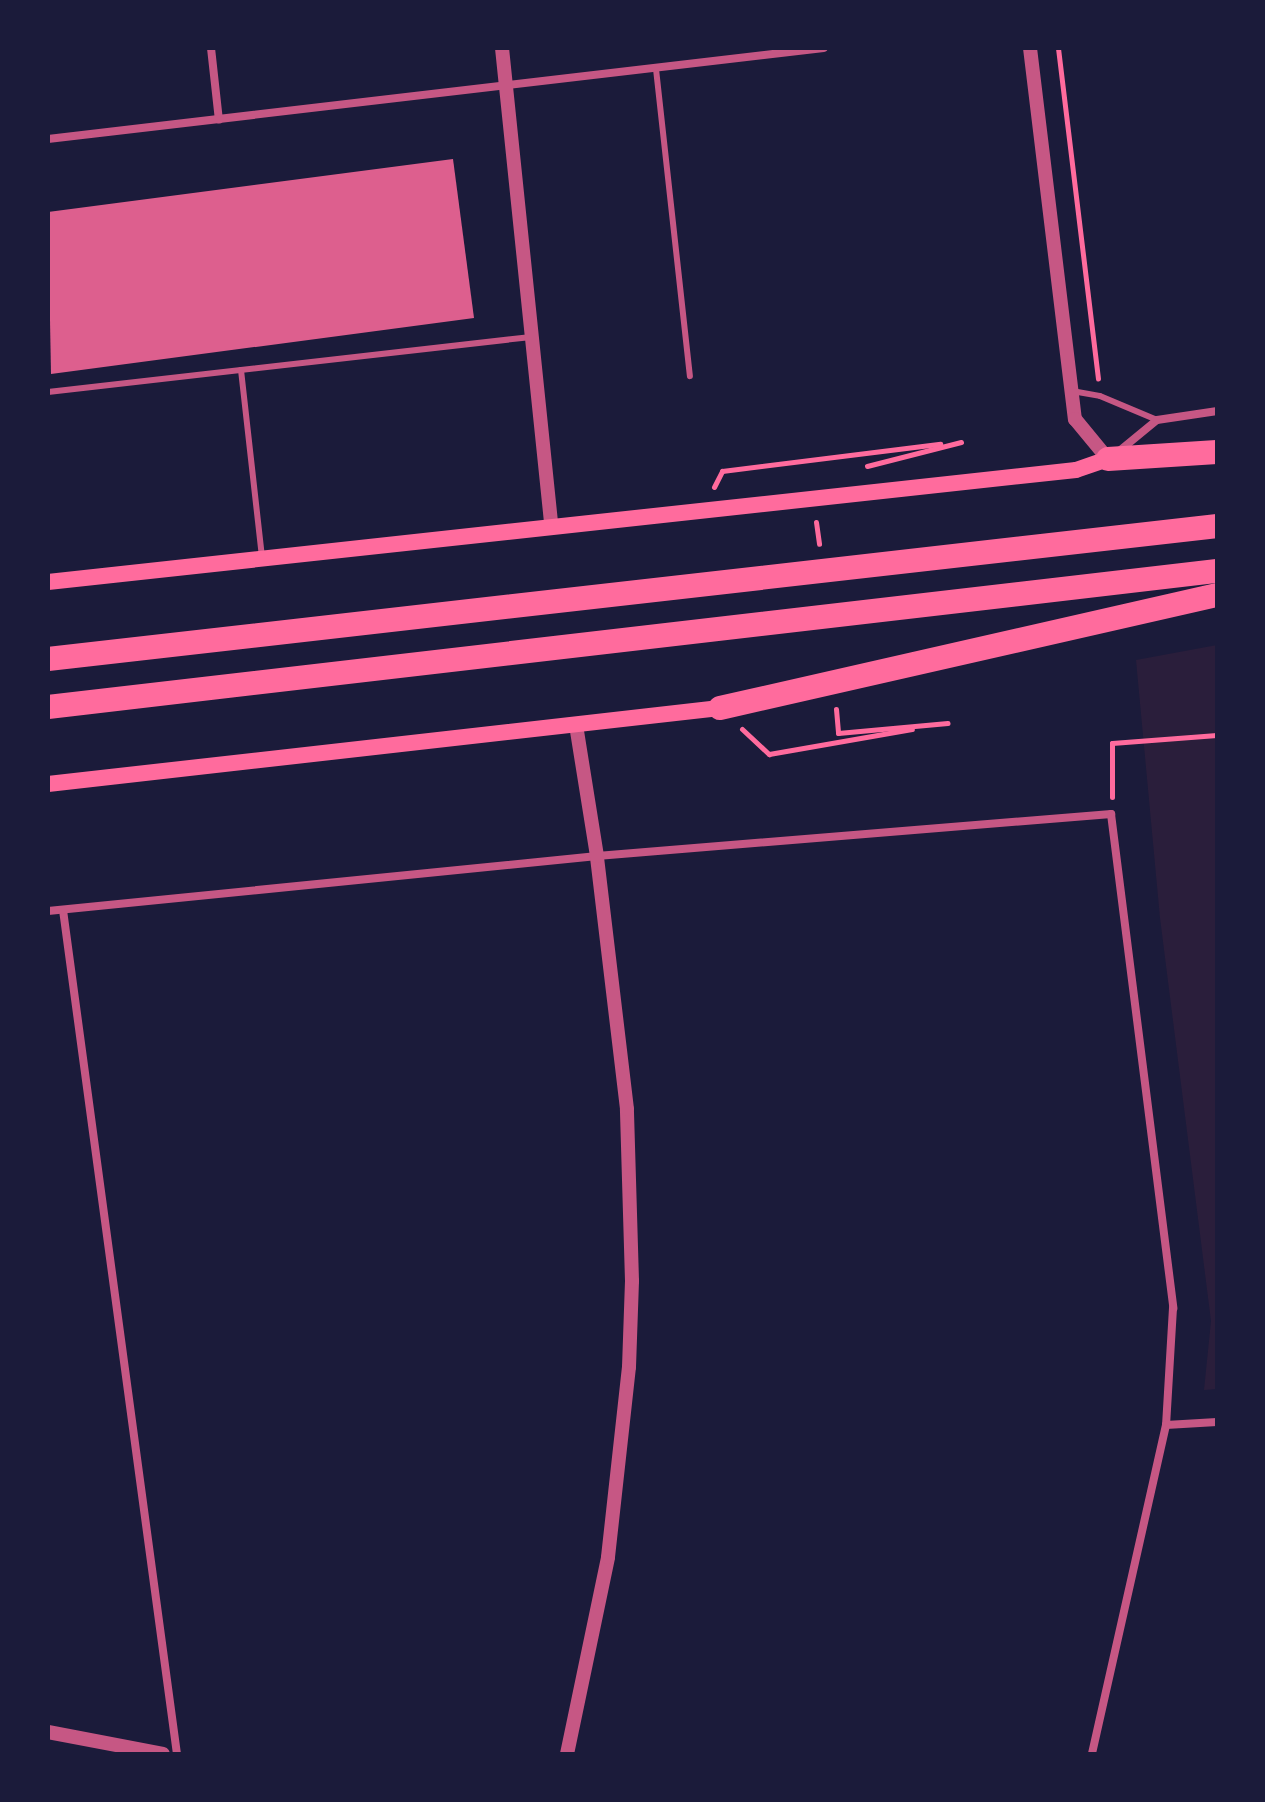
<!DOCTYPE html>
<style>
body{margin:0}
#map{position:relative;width:1265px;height:1802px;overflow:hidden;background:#1b1b3a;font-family:"Fira Sans",sans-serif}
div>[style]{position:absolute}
.green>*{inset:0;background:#2a1e3b}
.building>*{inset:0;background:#dd5f8e}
.path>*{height:5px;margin:-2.5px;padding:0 2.5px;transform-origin:2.5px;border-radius:2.5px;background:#ff6b9d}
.service>*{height:6px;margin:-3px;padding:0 3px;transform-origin:3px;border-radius:3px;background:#c65784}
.minor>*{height:8px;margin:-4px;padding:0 4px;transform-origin:4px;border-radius:4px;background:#c65784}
.tertiary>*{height:14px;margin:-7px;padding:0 7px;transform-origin:7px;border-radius:7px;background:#c65784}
.secondary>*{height:16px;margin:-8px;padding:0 8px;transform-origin:8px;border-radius:8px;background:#ff6b9d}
.motorway>*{height:24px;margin:-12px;padding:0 12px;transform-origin:12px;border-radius:12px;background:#ff6b9d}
span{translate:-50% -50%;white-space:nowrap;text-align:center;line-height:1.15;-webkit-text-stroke:7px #1b1b3a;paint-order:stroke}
.frame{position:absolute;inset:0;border:50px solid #1b1b3a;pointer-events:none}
</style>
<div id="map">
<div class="green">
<i style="clip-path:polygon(1217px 645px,1217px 1389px,1204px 1390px,1211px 1321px,1160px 918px,1136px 660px)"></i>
</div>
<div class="building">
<i style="clip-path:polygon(453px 159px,474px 318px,51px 374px,48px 212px)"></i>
</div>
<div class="path">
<i style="left:1058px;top:48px;width:333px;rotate:83.1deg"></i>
<i style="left:867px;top:466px;width:97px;rotate:-14.3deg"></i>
<i style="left:714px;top:487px;width:18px;rotate:-63deg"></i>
<i style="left:722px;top:471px;width:220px;rotate:-7.1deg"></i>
<i style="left:816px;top:522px;width:22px;rotate:82deg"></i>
<i style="left:836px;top:709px;width:24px;rotate:85deg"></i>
<i style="left:838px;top:733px;width:110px;rotate:-5.2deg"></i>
<i style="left:742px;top:729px;width:37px;rotate:43deg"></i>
<i style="left:769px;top:754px;width:145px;rotate:-9.9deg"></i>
<i style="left:1112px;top:797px;width:54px;rotate:-90deg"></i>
<i style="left:1112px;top:743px;width:105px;rotate:-4.4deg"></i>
</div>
<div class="service">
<i style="left:656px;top:69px;width:309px;rotate:83.7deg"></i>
<i style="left:241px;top:370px;width:188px;rotate:83.6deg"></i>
<i style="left:1072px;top:391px;width:28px;rotate:10deg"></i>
<i style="left:1100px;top:396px;width:62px;rotate:22.8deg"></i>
<i style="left:48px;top:392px;width:484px;rotate:-6.5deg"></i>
</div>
<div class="minor">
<i style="left:211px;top:48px;width:72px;rotate:83.7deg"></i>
<i style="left:48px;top:139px;width:781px;rotate:-6.69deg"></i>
<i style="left:1118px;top:452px;width:50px;rotate:-39.4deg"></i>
<i style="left:1157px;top:420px;width:61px;rotate:-8.5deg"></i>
<i style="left:63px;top:910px;width:852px;rotate:82.31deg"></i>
<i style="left:48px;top:911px;width:552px;rotate:-5.72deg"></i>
<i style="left:597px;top:856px;width:516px;rotate:-4.67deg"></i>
<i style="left:1111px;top:814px;width:498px;rotate:82.8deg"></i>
<i style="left:1173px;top:1308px;width:117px;rotate:93.4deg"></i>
<i style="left:1166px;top:1425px;width:337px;rotate:102.7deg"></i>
<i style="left:1166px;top:1425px;width:51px;rotate:-3.4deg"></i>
</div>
<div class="tertiary">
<i style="left:502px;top:48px;width:480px;rotate:84.1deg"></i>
<i style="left:1030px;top:48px;width:374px;rotate:83.1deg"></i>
<i style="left:1075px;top:419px;width:52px;rotate:50.5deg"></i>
<i style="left:48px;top:1732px;width:117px;rotate:10.8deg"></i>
<i style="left:567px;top:1754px;width:201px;rotate:-78.2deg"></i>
<i style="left:608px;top:1557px;width:191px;rotate:-83.7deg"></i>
<i style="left:629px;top:1367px;width:86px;rotate:-88deg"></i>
<i style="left:632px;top:1281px;width:172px;rotate:-91.7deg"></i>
<i style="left:627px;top:1109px;width:255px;rotate:-96.8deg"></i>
<i style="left:597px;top:856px;width:133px;rotate:-99.1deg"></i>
</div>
<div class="secondary">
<i style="left:48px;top:582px;width:1034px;rotate:-6.22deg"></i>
<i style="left:1076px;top:470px;width:34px;rotate:-19deg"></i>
<i style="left:48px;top:784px;width:676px;rotate:-6.45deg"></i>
</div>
<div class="motorway">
<i style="left:1108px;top:459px;width:109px;rotate:-3.7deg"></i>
<i style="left:48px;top:659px;width:1177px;rotate:-6.49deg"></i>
<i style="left:48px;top:707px;width:1177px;rotate:-6.64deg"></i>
<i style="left:720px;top:708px;width:510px;rotate:-12.81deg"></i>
</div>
<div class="frame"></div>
</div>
